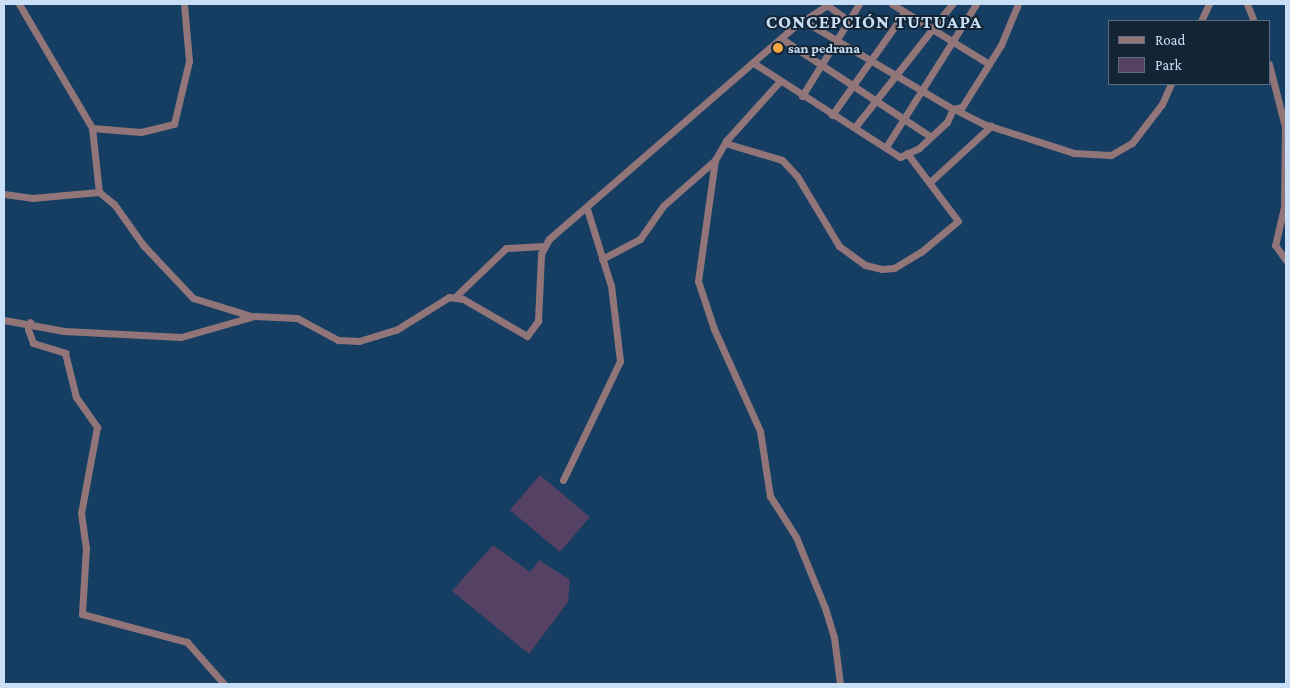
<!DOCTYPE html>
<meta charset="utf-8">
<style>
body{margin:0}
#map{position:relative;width:1290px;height:688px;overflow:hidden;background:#163e62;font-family:"Crimson Pro",serif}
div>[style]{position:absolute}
.green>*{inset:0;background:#544163}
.minor>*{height:7px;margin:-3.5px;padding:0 3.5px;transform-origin:3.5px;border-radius:3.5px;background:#917579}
.dots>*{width:14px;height:14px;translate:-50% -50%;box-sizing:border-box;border:2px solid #132435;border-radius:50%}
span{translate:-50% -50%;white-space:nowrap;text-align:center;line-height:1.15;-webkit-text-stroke:4px #132435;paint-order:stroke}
.poi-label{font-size:14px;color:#c9dff6;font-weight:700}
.left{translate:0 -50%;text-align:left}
.district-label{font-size:19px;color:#c9dff6;font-weight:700;letter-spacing:1px}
.frame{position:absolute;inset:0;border:5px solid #c9dff6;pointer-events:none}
.legend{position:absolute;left:1108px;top:20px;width:162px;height:65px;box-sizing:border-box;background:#132435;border:1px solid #5c6f82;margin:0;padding:6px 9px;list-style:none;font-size:15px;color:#c9dff6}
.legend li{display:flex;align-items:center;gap:10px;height:25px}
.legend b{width:25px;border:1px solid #5c6f82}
</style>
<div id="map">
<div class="green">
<i style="clip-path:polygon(540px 475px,590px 517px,560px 552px,510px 510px)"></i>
<i style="clip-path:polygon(493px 545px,530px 572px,539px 560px,570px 580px,568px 602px,529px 654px,452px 591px)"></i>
</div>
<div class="minor">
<i style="left:19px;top:4px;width:144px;rotate:59.5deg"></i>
<i style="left:92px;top:128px;width:64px;rotate:83.8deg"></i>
<i style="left:892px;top:4px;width:114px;rotate:31.7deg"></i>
<i style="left:1247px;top:4px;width:18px;rotate:68deg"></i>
<i style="left:827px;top:5px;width:27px;rotate:36deg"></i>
<i style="left:804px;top:21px;width:173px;rotate:30.6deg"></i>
<i style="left:1201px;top:21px;width:19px;rotate:-65deg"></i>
<i style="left:782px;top:39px;width:178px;rotate:33.3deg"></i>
<i style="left:755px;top:64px;width:172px;rotate:32.7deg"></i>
<i style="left:900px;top:157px;width:21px;rotate:-25deg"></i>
<i style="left:919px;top:148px;width:38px;rotate:-43deg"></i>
<i style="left:947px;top:122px;width:14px;rotate:-65deg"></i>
<i style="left:953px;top:109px;width:9px;rotate:-13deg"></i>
<i style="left:962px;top:107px;width:73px;rotate:-57.8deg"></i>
<i style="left:1001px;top:45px;width:44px;rotate:-67.5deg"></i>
<i style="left:1269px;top:64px;width:65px;rotate:75.7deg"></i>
<i style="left:1285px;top:127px;width:80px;rotate:90.7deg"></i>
<i style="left:1284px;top:207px;width:39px;rotate:103deg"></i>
<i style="left:1275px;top:245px;width:19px;rotate:54deg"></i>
<i style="left:780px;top:81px;width:81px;rotate:132deg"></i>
<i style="left:726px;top:141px;width:22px;rotate:120deg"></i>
<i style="left:715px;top:160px;width:122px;rotate:98deg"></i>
<i style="left:698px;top:281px;width:51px;rotate:71.6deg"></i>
<i style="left:714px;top:329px;width:112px;rotate:65.7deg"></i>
<i style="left:760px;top:431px;width:66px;rotate:81.3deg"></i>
<i style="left:770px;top:496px;width:49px;rotate:57.6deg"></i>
<i style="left:796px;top:537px;width:77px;rotate:67.8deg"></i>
<i style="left:825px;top:608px;width:30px;rotate:73deg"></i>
<i style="left:834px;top:637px;width:47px;rotate:82.7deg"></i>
<i style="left:802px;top:96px;width:108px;rotate:-58.2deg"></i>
<i style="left:958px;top:111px;width:29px;rotate:27deg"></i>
<i style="left:984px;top:124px;width:95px;rotate:17.9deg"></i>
<i style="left:1074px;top:153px;width:37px;rotate:3deg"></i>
<i style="left:1111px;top:155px;width:24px;rotate:-30deg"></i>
<i style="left:1132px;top:143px;width:49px;rotate:-52.4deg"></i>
<i style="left:1162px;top:104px;width:22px;rotate:-66deg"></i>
<i style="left:832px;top:115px;width:126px;rotate:-54.7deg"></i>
<i style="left:855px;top:127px;width:157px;rotate:-51.7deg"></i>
<i style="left:92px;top:128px;width:49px;rotate:4.7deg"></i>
<i style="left:141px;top:132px;width:34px;rotate:-14deg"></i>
<i style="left:174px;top:124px;width:65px;rotate:-76.6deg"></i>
<i style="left:189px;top:61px;width:57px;rotate:-95deg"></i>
<i style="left:725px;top:143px;width:59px;rotate:16.6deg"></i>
<i style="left:782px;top:160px;width:22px;rotate:47deg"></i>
<i style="left:797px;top:176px;width:82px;rotate:59deg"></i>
<i style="left:839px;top:246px;width:32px;rotate:36deg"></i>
<i style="left:865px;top:265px;width:17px;rotate:13deg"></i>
<i style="left:882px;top:269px;width:12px;rotate:-5deg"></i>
<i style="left:894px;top:268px;width:31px;rotate:-31deg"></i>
<i style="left:921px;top:252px;width:48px;rotate:-40deg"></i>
<i style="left:958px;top:221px;width:85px;rotate:-126.9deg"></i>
<i style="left:886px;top:147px;width:169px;rotate:-57.8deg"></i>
<i style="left:930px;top:182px;width:83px;rotate:-42.6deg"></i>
<i style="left:4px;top:194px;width:28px;rotate:8deg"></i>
<i style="left:32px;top:198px;width:67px;rotate:-5.1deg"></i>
<i style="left:99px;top:192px;width:19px;rotate:39deg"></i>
<i style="left:114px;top:204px;width:50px;rotate:54.7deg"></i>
<i style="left:143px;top:245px;width:73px;rotate:46.7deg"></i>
<i style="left:193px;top:298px;width:61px;rotate:17.2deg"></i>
<i style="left:251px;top:316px;width:46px;rotate:2.5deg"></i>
<i style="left:297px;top:318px;width:47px;rotate:28.2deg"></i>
<i style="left:338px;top:340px;width:21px;rotate:3deg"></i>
<i style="left:359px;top:341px;width:39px;rotate:-17deg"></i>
<i style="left:396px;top:330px;width:62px;rotate:-31.9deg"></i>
<i style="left:449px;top:297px;width:14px;rotate:8deg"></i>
<i style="left:463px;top:299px;width:74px;rotate:30deg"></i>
<i style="left:527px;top:336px;width:19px;rotate:-54deg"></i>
<i style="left:538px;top:321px;width:67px;rotate:-87.4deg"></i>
<i style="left:541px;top:254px;width:17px;rotate:-62deg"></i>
<i style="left:549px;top:239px;width:324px;rotate:-40.9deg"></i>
<i style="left:794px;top:27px;width:42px;rotate:-33.3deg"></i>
<i style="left:602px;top:259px;width:43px;rotate:-27.8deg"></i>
<i style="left:640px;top:239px;width:40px;rotate:-55.1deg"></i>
<i style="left:663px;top:206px;width:69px;rotate:-41.5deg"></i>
<i style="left:456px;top:296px;width:69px;rotate:-43.8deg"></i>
<i style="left:506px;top:248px;width:38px;rotate:-3deg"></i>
<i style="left:4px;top:320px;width:61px;rotate:10.4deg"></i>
<i style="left:64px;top:331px;width:117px;rotate:2.9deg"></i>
<i style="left:181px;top:337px;width:73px;rotate:-15.9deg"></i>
<i style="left:30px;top:322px;width:7px;rotate:106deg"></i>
<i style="left:28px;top:329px;width:15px;rotate:70deg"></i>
<i style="left:33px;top:343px;width:34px;rotate:17deg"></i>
<i style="left:65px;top:353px;width:45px;rotate:76deg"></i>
<i style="left:76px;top:397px;width:37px;rotate:55deg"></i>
<i style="left:97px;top:427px;width:87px;rotate:100.5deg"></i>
<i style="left:81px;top:513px;width:35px;rotate:82deg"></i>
<i style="left:86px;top:548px;width:66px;rotate:93.5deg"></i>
<i style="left:82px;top:614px;width:109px;rotate:14.9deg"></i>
<i style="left:187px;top:642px;width:56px;rotate:48.6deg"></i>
<i style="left:563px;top:480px;width:132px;rotate:-64.4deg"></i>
<i style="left:620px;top:361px;width:76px;rotate:-96.8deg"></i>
<i style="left:611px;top:286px;width:81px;rotate:-107.3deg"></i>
</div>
<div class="dots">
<i style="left:778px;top:48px;background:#f2a541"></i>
</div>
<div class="poi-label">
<span class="left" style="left:788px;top:48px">san pedrana</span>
</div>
<div class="district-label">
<span style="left:874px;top:22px">CONCEPCIÓN TUTUAPA</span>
</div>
<div class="frame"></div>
<ul class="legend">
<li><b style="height:6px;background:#917579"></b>Road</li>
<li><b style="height:14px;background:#544163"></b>Park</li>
</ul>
</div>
